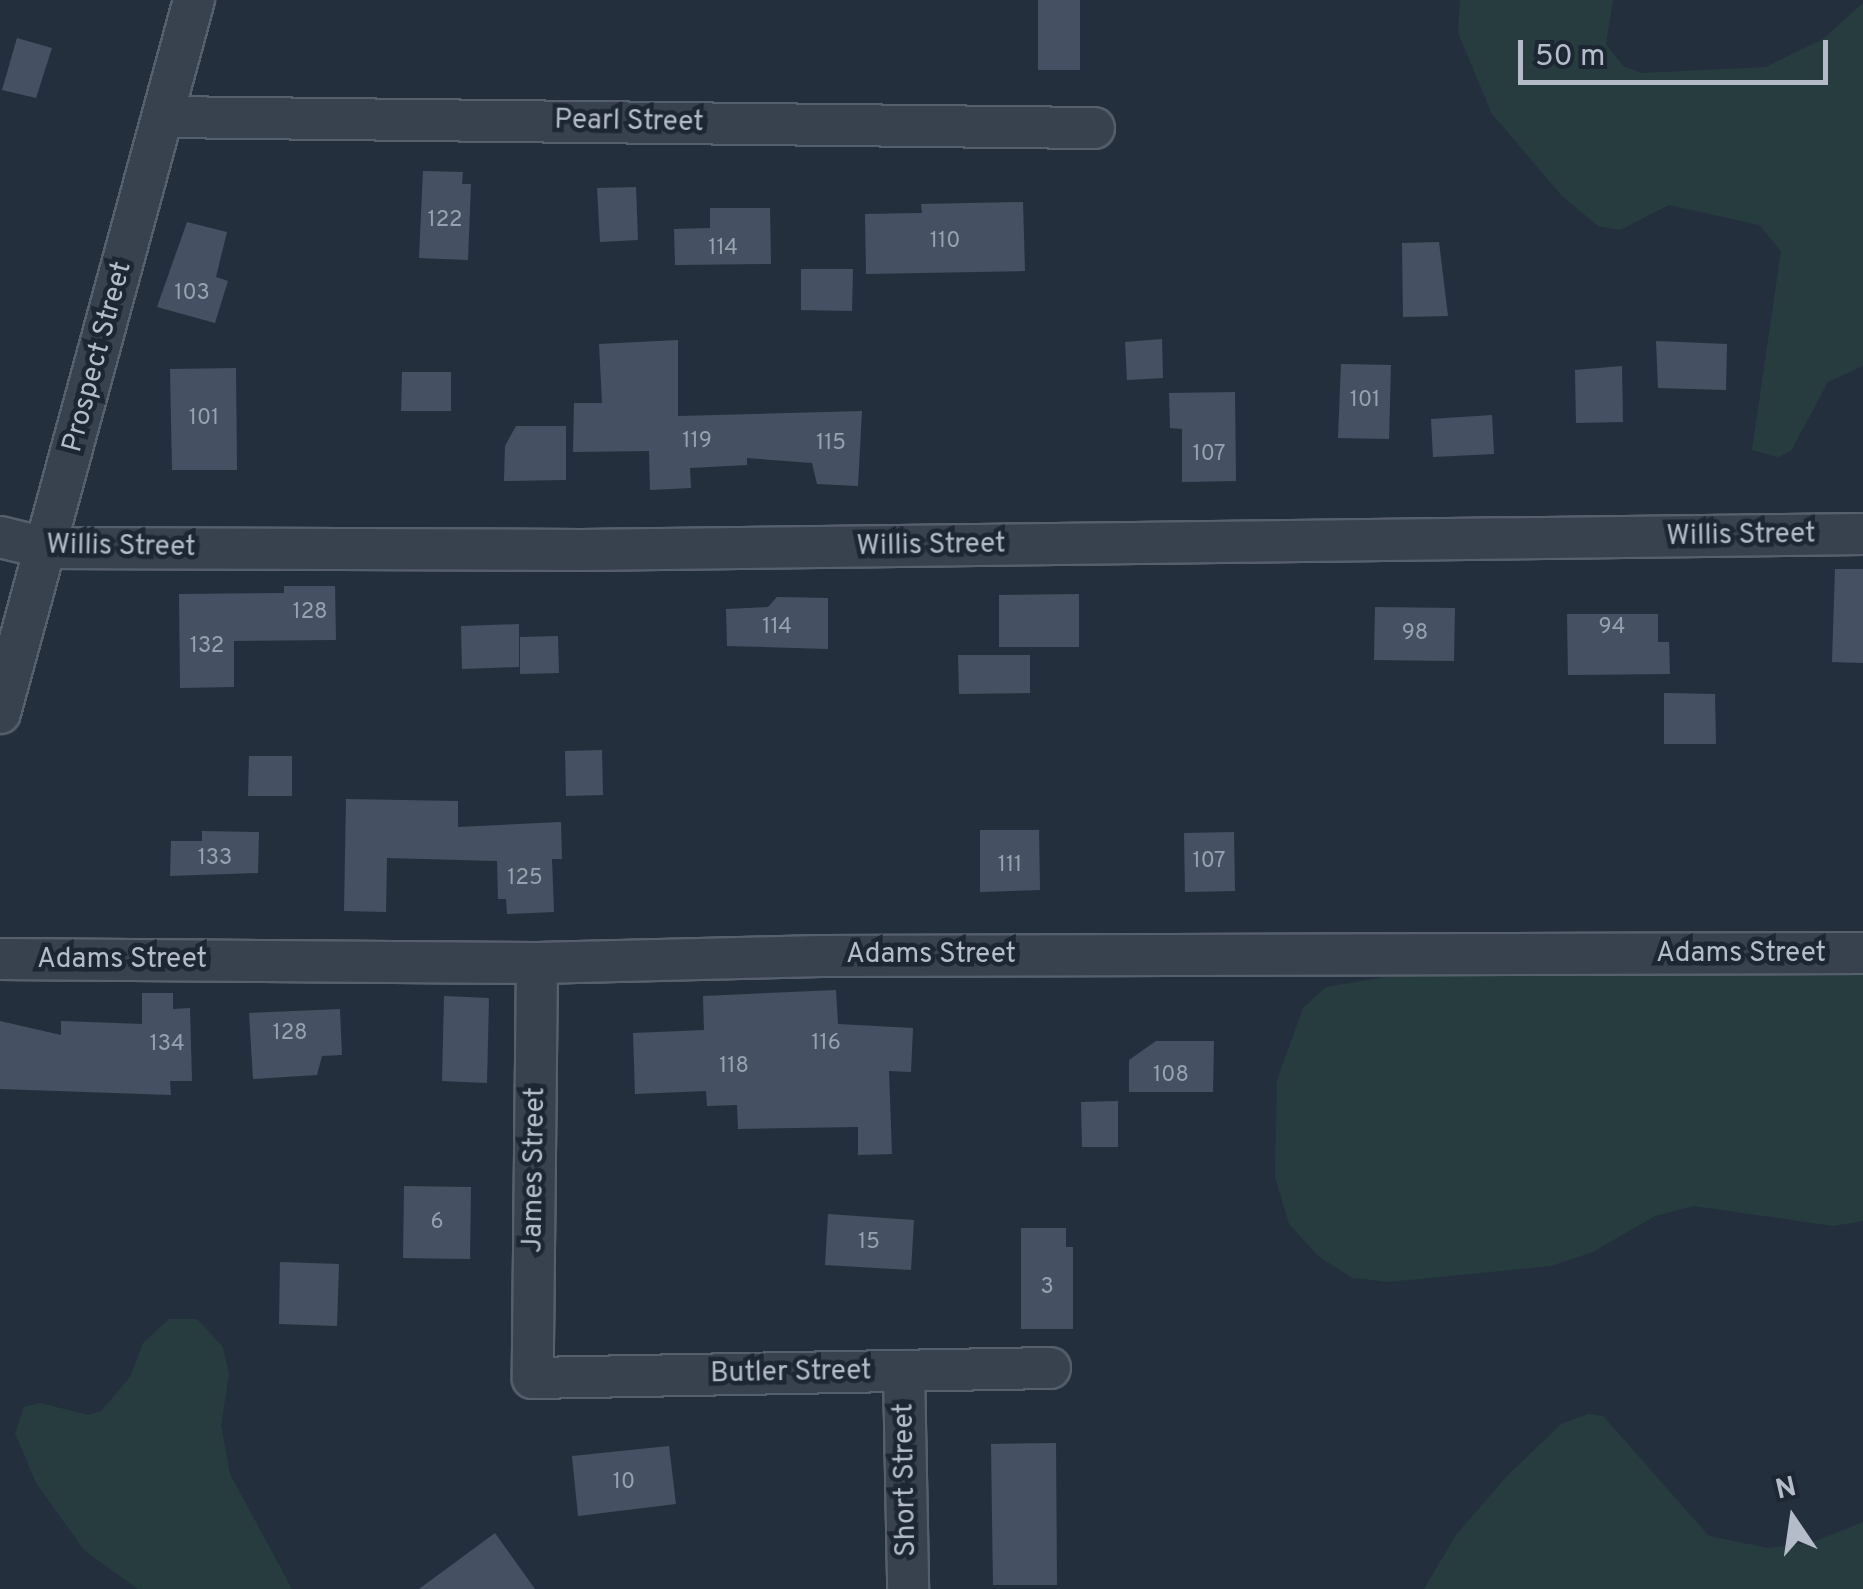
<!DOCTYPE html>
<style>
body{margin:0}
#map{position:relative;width:1863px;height:1589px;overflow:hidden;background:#242f3e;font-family:Overpass,sans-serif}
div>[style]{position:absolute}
.green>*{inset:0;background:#263c3f}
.building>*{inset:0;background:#455162}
.roads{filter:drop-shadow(2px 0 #565f6c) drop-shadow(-2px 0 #565f6c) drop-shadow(0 2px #565f6c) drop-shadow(0 -2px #565f6c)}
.minor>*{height:40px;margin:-20px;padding:0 20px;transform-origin:20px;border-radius:20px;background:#38414e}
span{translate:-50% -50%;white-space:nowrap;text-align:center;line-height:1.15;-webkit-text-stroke:9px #1d2633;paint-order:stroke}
.number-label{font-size:22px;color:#98a1af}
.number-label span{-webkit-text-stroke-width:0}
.street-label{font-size:28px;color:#b4bcc9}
.north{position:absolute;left:1743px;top:1469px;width:100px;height:100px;-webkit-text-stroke:8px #1d2633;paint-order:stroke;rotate:347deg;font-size:28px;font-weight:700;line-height:40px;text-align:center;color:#b4bcc9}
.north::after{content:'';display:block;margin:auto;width:35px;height:45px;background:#b4bcc9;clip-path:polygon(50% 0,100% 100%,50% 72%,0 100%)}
.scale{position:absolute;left:1518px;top:40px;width:310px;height:45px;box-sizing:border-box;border:5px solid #b4bcc9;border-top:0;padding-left:12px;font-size:30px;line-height:35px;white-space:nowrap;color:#b4bcc9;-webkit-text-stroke:8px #1d2633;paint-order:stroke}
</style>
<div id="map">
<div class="green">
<i style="clip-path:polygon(1460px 0,1613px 0,1606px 44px,1623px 66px,1642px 73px,1766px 67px,1823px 39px,1863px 3px,1863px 366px,1828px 382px,1791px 451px,1778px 457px,1752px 450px,1781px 251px,1759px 225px,1669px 205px,1620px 230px,1598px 226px,1562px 196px,1492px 114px,1458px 33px)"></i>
<i style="clip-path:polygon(1863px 963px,1863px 1221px,1833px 1226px,1694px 1206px,1655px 1216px,1593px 1252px,1551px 1266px,1389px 1282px,1352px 1278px,1318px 1256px,1289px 1224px,1275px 1177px,1277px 1080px,1303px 1008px,1326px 987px,1455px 965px)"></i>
<i style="clip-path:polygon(169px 1319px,197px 1319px,223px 1347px,229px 1374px,221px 1425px,230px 1474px,292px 1589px,138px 1589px,84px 1550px,36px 1483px,15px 1433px,24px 1407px,40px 1403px,89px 1415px,101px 1411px,130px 1377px,143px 1343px)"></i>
<i style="clip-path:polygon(1588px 1414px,1603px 1416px,1709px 1536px,1768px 1548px,1813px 1542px,1863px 1522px,1863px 1589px,1424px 1589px,1456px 1535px,1507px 1476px,1561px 1424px)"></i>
</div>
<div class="building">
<i style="clip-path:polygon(1038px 0,1080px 0,1080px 70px,1038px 70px)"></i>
<i style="clip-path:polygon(17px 38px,52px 48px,36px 98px,2px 90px)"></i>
<i style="clip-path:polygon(423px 171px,463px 172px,462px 184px,471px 184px,468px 260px,419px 258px)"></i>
<i style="clip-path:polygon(636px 187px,638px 240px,600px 242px,597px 188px)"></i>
<i style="clip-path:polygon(1023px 202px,1025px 271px,866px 274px,865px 214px,922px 213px,921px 204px)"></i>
<i style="clip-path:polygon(710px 208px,770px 208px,771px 264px,675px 265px,674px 229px,710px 228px)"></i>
<i style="clip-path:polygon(187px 222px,227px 232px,216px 277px,228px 281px,215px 323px,157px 307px)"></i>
<i style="clip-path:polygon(1439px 242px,1448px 316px,1403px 317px,1402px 243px)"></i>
<i style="clip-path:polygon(801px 269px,853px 269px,852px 311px,801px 310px)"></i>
<i style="clip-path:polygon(1162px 339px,1163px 378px,1127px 380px,1125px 342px)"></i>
<i style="clip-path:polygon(678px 340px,678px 416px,862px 411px,858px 486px,817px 484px,812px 463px,747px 458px,747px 465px,690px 468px,691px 488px,650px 490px,649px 451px,573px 452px,574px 403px,602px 403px,599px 344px)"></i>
<i style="clip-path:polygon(1656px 341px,1727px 344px,1726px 390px,1658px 388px)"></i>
<i style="clip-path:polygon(1341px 364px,1391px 365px,1389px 439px,1338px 438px)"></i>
<i style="clip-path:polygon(1622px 366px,1623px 422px,1576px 423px,1575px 370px)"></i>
<i style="clip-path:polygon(236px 368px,237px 470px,172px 470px,170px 369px)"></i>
<i style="clip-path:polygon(402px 372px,451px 372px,451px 411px,401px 411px)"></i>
<i style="clip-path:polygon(1235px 392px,1236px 481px,1182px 482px,1182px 429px,1170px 428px,1169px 393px)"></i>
<i style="clip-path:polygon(1492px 415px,1494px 454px,1433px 457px,1431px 419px)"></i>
<i style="clip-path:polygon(516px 426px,566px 426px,566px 480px,504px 481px,505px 446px)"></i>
<i style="clip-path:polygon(1835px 569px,1863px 569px,1863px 663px,1832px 662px)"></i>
<i style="clip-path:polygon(284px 586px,335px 586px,336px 640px,234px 641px,234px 687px,180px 688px,179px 594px,284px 593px)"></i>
<i style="clip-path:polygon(1079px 594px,1079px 647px,999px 647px,999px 595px)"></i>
<i style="clip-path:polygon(777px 597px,828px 598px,828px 649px,727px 646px,726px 609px,768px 607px)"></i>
<i style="clip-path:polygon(1375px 607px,1455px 608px,1454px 661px,1374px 660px)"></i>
<i style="clip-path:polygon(1567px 614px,1658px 614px,1658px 642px,1669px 642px,1670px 674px,1568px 675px)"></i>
<i style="clip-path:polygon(519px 624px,519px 667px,462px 669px,461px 626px)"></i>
<i style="clip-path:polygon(558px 636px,559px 673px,520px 674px,520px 637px)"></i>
<i style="clip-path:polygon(958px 655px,1030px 655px,1030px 693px,959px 694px)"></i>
<i style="clip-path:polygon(1664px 693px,1715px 694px,1716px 744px,1664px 744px)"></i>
<i style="clip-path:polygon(602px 750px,603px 795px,566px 796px,565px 751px)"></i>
<i style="clip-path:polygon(249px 756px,292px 756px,292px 796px,248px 796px)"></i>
<i style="clip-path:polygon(346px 799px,458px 801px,458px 827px,561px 822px,562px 859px,552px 859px,554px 912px,507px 914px,506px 899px,498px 899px,497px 861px,387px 858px,386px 912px,344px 911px)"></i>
<i style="clip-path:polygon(980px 830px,1039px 830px,1040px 890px,980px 892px)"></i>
<i style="clip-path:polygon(202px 831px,259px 832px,258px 873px,170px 876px,171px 841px,202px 841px)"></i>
<i style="clip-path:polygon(1234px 832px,1235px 891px,1185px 892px,1184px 833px)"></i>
<i style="clip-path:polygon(836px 990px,838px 1024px,913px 1028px,911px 1072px,889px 1071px,892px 1154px,858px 1155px,858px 1127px,738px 1129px,737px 1105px,707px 1106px,706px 1091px,635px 1094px,633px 1033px,704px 1030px,703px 996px)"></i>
<i style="clip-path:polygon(142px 993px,173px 993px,173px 1009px,190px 1008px,192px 1081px,170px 1081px,171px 1095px,0 1089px,0 1021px,61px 1035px,61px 1021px,142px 1024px)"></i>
<i style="clip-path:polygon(444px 996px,489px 998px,487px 1083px,442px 1081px)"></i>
<i style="clip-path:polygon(340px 1009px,342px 1055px,322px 1056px,317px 1075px,253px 1079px,249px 1013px)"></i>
<i style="clip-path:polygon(1156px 1041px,1214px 1041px,1213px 1092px,1129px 1092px,1129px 1060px)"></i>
<i style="clip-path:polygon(1118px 1101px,1118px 1147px,1082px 1147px,1081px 1102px)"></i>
<i style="clip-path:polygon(404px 1186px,471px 1187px,470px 1259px,403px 1258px)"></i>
<i style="clip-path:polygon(828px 1214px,914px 1220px,911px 1270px,825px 1265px)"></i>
<i style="clip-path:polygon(1021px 1228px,1066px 1228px,1066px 1247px,1073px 1247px,1073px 1329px,1021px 1329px)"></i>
<i style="clip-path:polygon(280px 1262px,339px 1264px,337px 1326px,279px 1324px)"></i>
<i style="clip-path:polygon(1056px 1443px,1057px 1585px,993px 1585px,991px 1444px)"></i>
<i style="clip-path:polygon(669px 1446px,676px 1504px,578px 1516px,572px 1456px)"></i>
<i style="clip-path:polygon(495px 1533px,535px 1589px,419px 1589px)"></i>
</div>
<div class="roads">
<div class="minor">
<i style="left:164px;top:117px;width:930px;rotate:0.68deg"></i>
<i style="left:0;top:537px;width:46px;rotate:13.7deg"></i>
<i style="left:45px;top:548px;width:537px;rotate:0.21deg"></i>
<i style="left:582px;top:550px;width:1281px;rotate:-0.72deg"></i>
<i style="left:0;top:713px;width:739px;rotate:-74.78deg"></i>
<i style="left:0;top:959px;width:537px;rotate:0.43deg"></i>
<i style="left:537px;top:963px;width:284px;rotate:-1.4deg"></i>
<i style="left:821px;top:956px;width:1042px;rotate:-0.16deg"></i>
<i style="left:537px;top:963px;width:415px;rotate:90.6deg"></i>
<i style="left:533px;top:1378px;width:517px;rotate:-1.11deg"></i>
<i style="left:904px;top:1371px;width:218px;rotate:88.9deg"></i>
</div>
</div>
<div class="number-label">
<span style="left:445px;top:221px">122</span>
<span style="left:945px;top:242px">110</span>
<span style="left:723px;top:249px">114</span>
<span style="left:192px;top:294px">103</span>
<span style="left:1365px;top:401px">101</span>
<span style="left:204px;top:419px">101</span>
<span style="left:697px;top:442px">119</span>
<span style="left:831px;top:444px">115</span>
<span style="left:1209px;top:455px">107</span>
<span style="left:310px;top:613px">128</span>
<span style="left:777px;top:628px">114</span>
<span style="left:1612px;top:628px">94</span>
<span style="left:1415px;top:634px">98</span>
<span style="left:207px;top:647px">132</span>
<span style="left:215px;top:859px">133</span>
<span style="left:1209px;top:862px">107</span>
<span style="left:1010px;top:866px">111</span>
<span style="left:525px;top:879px">125</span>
<span style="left:290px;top:1034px">128</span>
<span style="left:826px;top:1044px">116</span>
<span style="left:167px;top:1045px">134</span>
<span style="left:734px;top:1067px">118</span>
<span style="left:1171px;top:1076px">108</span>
<span style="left:437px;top:1223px">6</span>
<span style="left:869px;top:1243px">15</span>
<span style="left:1047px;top:1288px">3</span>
<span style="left:624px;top:1483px">10</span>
</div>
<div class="street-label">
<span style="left:629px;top:122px;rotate:1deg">Pearl Street</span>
<span style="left:98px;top:357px;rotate:-75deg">Prospect Street</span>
<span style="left:1741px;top:536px;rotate:-1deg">Willis Street</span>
<span style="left:931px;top:546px;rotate:-1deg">Willis Street</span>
<span style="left:121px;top:547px;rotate:1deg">Willis Street</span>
<span style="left:1741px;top:954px">Adams Street</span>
<span style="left:931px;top:955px">Adams Street</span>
<span style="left:122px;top:960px">Adams Street</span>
<span style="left:535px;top:1170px;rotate:-89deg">James Street</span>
<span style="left:791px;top:1373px;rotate:-1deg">Butler Street</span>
<span style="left:906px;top:1480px;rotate:-91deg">Short Street</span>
</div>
<div class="north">N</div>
<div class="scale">50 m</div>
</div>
